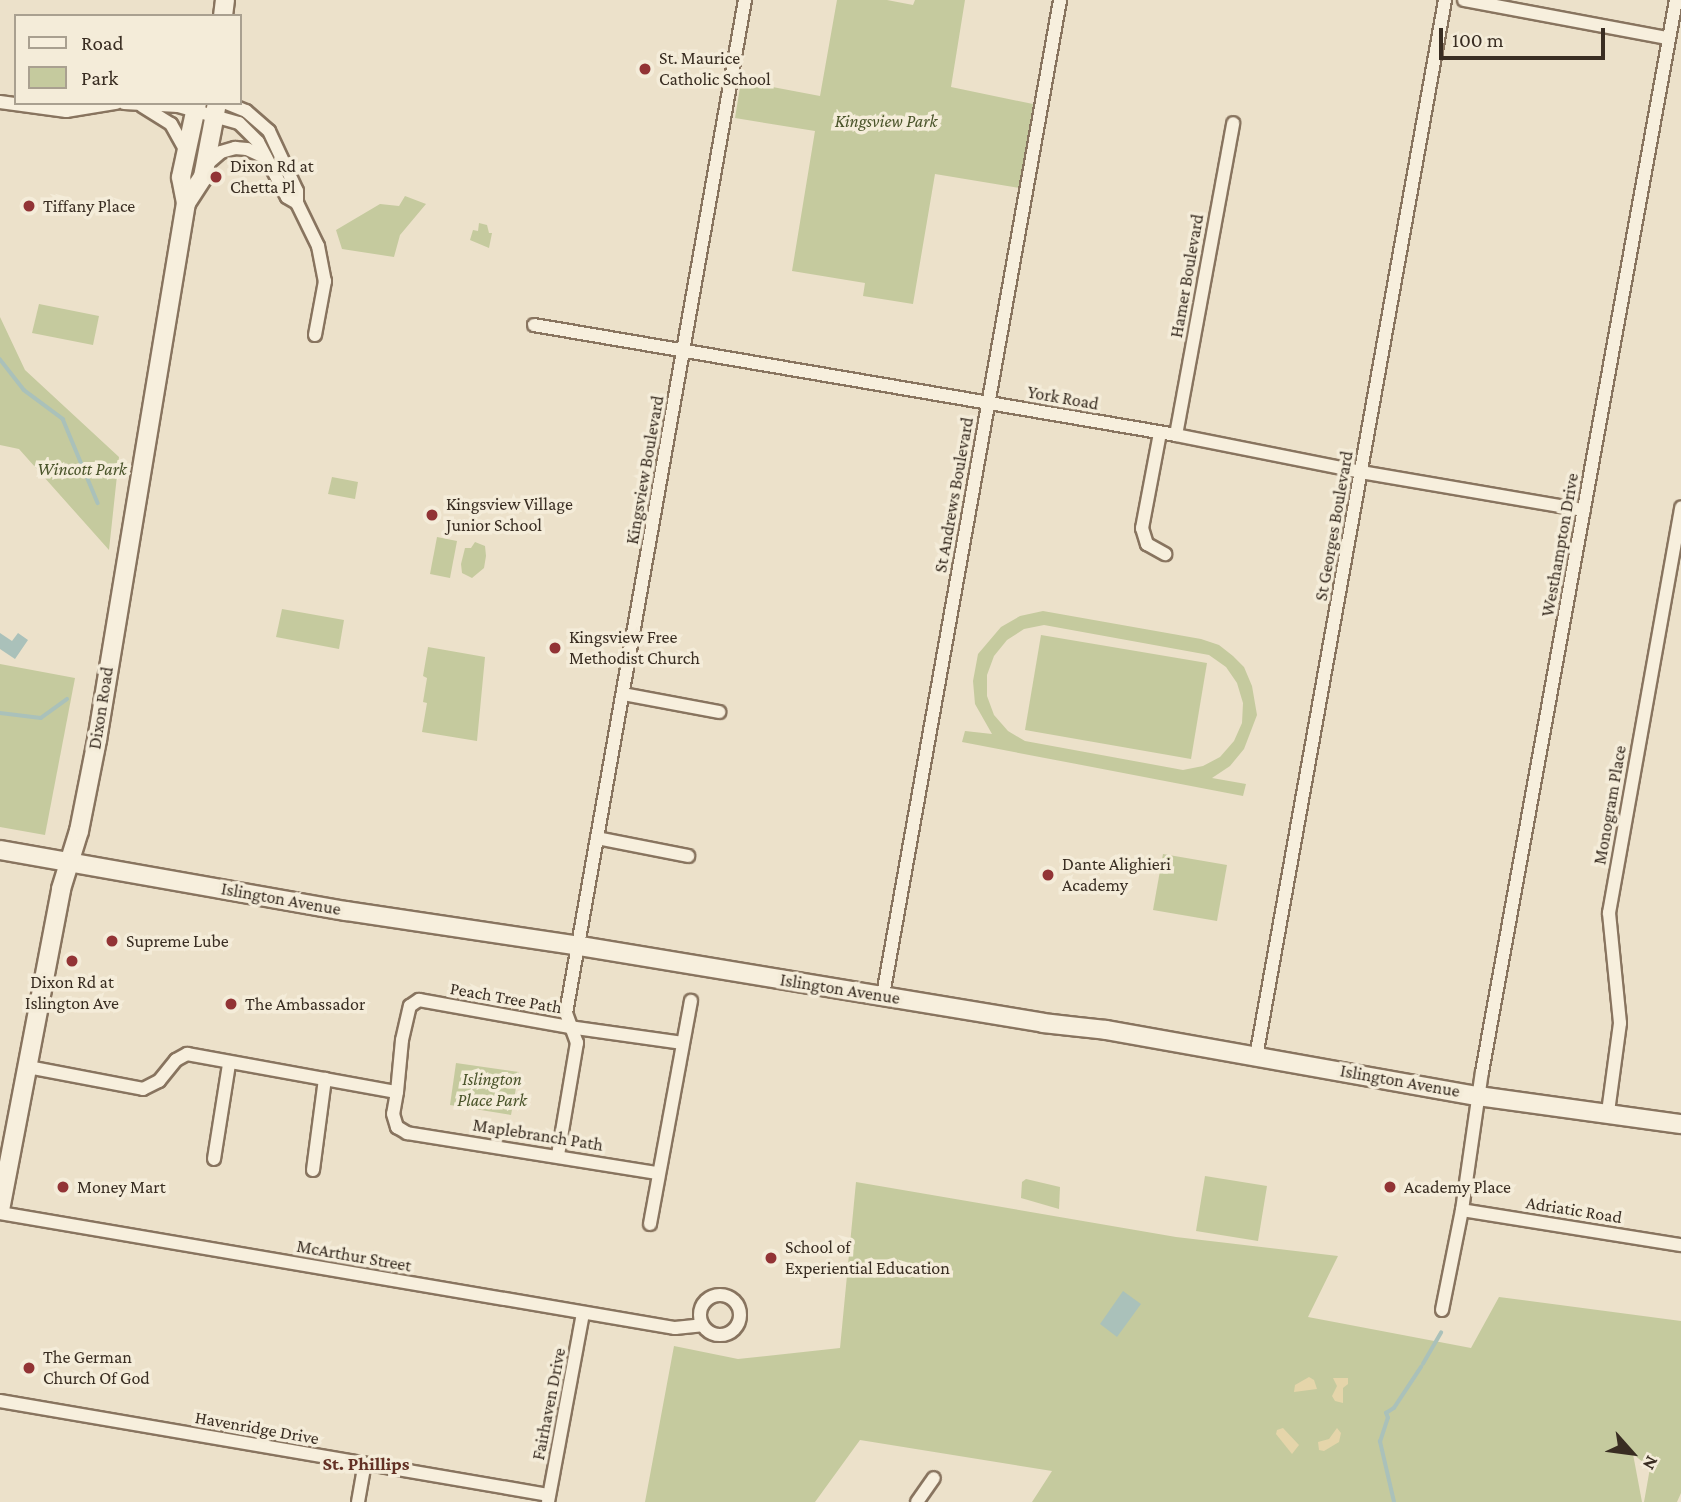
<!DOCTYPE html>
<style>
body{margin:0}
#map{position:relative;width:1681px;height:1502px;overflow:hidden;background:#ece1ca;font-family:"Crimson Pro",serif}
div>[style]{position:absolute}
.green>*{inset:0;background:#c5ca9e}
.sand>*{inset:0;background:#e5d5aa}
.water>*{inset:0;background:#aac1ba}
.stream>*{height:3.5px;margin:-1.75px;padding:0 1.75px;transform-origin:1.75px;border-radius:1.75px;background:#aac1ba}
.roads{filter:drop-shadow(2px 0 #88745f) drop-shadow(-2px 0 #88745f) drop-shadow(0 2px #88745f) drop-shadow(0 -2px #88745f)}
.street>*{height:12px;margin:-6px;padding:0 6px;transform-origin:6px;border-radius:6px;background:#f7efdd}
.street>.ring{margin:-6px;padding:0;box-sizing:content-box;background:none;border:12px solid #f7efdd;border-radius:50%}
.secondary>*{height:18px;margin:-9px;padding:0 9px;transform-origin:9px;border-radius:9px;background:#f7efdd}
.dots>*{width:19px;height:19px;translate:-50% -50%;box-sizing:border-box;border:4px solid #f4ecd9;border-radius:50%}
span{translate:-50% -50%;white-space:nowrap;text-align:center;line-height:1.15;-webkit-text-stroke:7px #f4ecd9;paint-order:stroke}
.poi-label{font-size:18px;color:#392d22}
.left{translate:0 -50%;text-align:left}
.park-label{font-size:18px;color:#4a542a;font-style:italic}
.street-label{font-size:18px;color:#392d22}
.neighbourhood-label{font-size:19px;color:#633024;font-weight:700}
.legend{position:absolute;left:14px;top:14px;width:228px;height:91px;box-sizing:border-box;background:#f4ecd9;border:2px solid #a9a090;margin:0;padding:9px 12px;list-style:none;font-size:21px;color:#392d22}
.legend li{display:flex;align-items:center;gap:14px;height:35px}
.legend b{width:35px;border:2px solid #a9a090}
.north{position:absolute;left:1597px;top:1418px;width:70px;height:70px;-webkit-text-stroke:5px #f4ecd9;paint-order:stroke;rotate:118deg;font-size:19px;font-weight:700;line-height:28px;text-align:center;color:#392d22}
.north::after{content:'';display:block;margin:auto;width:24px;height:32px;background:#392d22;clip-path:polygon(50% 0,100% 100%,50% 72%,0 100%)}
.scale{position:absolute;left:1439px;top:28px;width:166px;height:32px;box-sizing:border-box;border:4px solid #392d22;border-top:0;padding-left:9px;font-size:21px;line-height:24px;white-space:nowrap;color:#392d22;-webkit-text-stroke:5px #f4ecd9;paint-order:stroke}
</style>
<div id="map">
<div class="green">
<i style="clip-path:polygon(837px 0,887px 0,913px 5px,915px 0,965px 0,951px 87px,1033px 104px,1020px 188px,935px 174px,913px 304px,863px 296px,865px 283px,792px 271px,815px 131px,735px 118px,741px 81px,820px 96px)"></i>
<i style="clip-path:polygon(405px 196px,426px 204px,400px 235px,394px 257px,342px 249px,336px 230px,380px 204px,399px 206px)"></i>
<i style="clip-path:polygon(479px 223px,487px 225px,489px 233px,492px 233px,489px 248px,470px 240px,473px 230px,478px 231px)"></i>
<i style="clip-path:polygon(39px 304px,99px 316px,93px 345px,32px 333px)"></i>
<i style="clip-path:polygon(0 317px,25px 370px,119px 457px,109px 550px,19px 449px,0 445px)"></i>
<i style="clip-path:polygon(332px 477px,358px 482px,355px 499px,328px 494px)"></i>
<i style="clip-path:polygon(437px 537px,457px 541px,450px 578px,430px 574px)"></i>
<i style="clip-path:polygon(475px 542px,485px 546px,486px 556px,484px 568px,472px 578px,462px 573px,461px 564px,465px 548px,471px 548px)"></i>
<i style="clip-path:polygon(282px 609px,344px 620px,339px 649px,276px 637px)"></i>
<i style="clip-path:polygon(evenodd,1043px 611px,1201px 639px,1219px 645px,1233px 656px,1244px 667px,1252px 686px,1257px 715px,1244px 749px,1230px 766px,1212px 778px,1246px 784px,1243px 796px,962px 742px,965px 731px,992px 734px,975px 704px,973px 681px,978px 654px,1001px 627px,1020px 616px,1043px 611px,1044px 625px,1209px 655px,1226px 667px,1237px 683px,1243px 703px,1242px 723px,1234px 741px,1220px 757px,1203px 766px,1183px 770px,1025px 741px,1008px 731px,994px 715px,987px 696px,987px 675px,994px 656px,1007px 640px,1024px 629px,1044px 625px)"></i>
<i style="clip-path:polygon(1041px 635px,1207px 663px,1191px 759px,1025px 730px)"></i>
<i style="clip-path:polygon(428px 647px,485px 657px,477px 741px,422px 732px,427px 703px,423px 702px,427px 678px,423px 676px)"></i>
<i style="clip-path:polygon(0 664px,75px 678px,45px 835px,0 827px)"></i>
<i style="clip-path:polygon(1163px 854px,1227px 865px,1217px 921px,1153px 910px)"></i>
<i style="clip-path:polygon(456px 1063px,519px 1072px,511px 1115px,450px 1105px)"></i>
<i style="clip-path:polygon(1205px 1176px,1267px 1186px,1258px 1241px,1196px 1231px)"></i>
<i style="clip-path:polygon(1026px 1179px,1060px 1187px,1059px 1209px,1021px 1198px,1022px 1182px)"></i>
<i style="clip-path:polygon(856px 1182px,1176px 1237px,1338px 1256px,1308px 1317px,1471px 1348px,1499px 1297px,1681px 1321px,1681px 1493px,1677px 1502px,1644px 1502px,1650px 1468px,1633px 1454px,1642px 1502px,1032px 1502px,1052px 1471px,860px 1440px,815px 1502px,645px 1502px,674px 1346px,738px 1359px,840px 1348px)"></i>
</div>
<div class="sand">
<i style="clip-path:polygon(1309px 1377px,1314px 1380px,1317px 1389px,1294px 1392px,1295px 1385px)"></i>
<i style="clip-path:polygon(1333px 1378px,1348px 1378px,1348px 1384px,1343px 1388px,1343px 1403px,1335px 1401px,1332px 1396px,1337px 1386px)"></i>
<i style="clip-path:polygon(1283px 1428px,1299px 1445px,1292px 1454px,1276px 1434px,1277px 1430px)"></i>
<i style="clip-path:polygon(1337px 1428px,1341px 1433px,1339px 1442px,1324px 1451px,1319px 1450px,1318px 1442px,1329px 1439px)"></i>
</div>
<div class="water">
<i style="clip-path:polygon(0 633px,12px 641px,18px 633px,28px 640px,15px 659px,0 649px)"></i>
<i style="clip-path:polygon(1123px 1291px,1141px 1304px,1117px 1337px,1100px 1324px)"></i>
</div>
<div class="stream">
<i style="left:0;top:359px;width:39px;rotate:52deg"></i>
<i style="left:24px;top:390px;width:49px;rotate:36.6deg"></i>
<i style="left:63px;top:419px;width:91px;rotate:67.4deg"></i>
<i style="left:0;top:713px;width:41px;rotate:7deg"></i>
<i style="left:41px;top:718px;width:32px;rotate:-36deg"></i>
<i style="left:1423px;top:1364px;width:36px;rotate:-60deg"></i>
<i style="left:1394px;top:1502px;width:62px;rotate:-103.1deg"></i>
<i style="left:1380px;top:1442px;width:25px;rotate:-72deg"></i>
<i style="left:1388px;top:1418px;width:5px;rotate:-112deg"></i>
<i style="left:1386px;top:1413px;width:9px;rotate:-32deg"></i>
<i style="left:1394px;top:1408px;width:49px;rotate:-56.6deg"></i>
</div>
<div class="roads">
<div class="street">
<i style="left:1464px;top:0;width:208px;rotate:10.6deg"></i>
<i style="left:0;top:102px;width:67px;rotate:7.8deg"></i>
<i style="left:66px;top:111px;width:51px;rotate:-9.1deg"></i>
<i style="left:124px;top:103px;width:54px;rotate:3.2deg"></i>
<i style="left:178px;top:106px;width:63px;rotate:15.6deg"></i>
<i style="left:239px;top:123px;width:27px;rotate:45deg"></i>
<i style="left:258px;top:142px;width:62px;rotate:62.2deg"></i>
<i style="left:287px;top:197px;width:12px;rotate:31deg"></i>
<i style="left:297px;top:203px;width:12px;rotate:-90deg"></i>
<i style="left:297px;top:191px;width:66px;rotate:-115deg"></i>
<i style="left:269px;top:131px;width:30px;rotate:-139deg"></i>
<i style="left:246px;top:111px;width:22px;rotate:-158deg"></i>
<i style="left:142px;top:106px;width:34px;rotate:32deg"></i>
<i style="left:171px;top:124px;width:31px;rotate:61deg"></i>
<i style="left:205px;top:166px;width:21px;rotate:-41deg"></i>
<i style="left:221px;top:152px;width:15px;rotate:-16deg"></i>
<i style="left:235px;top:148px;width:12px;rotate:5deg"></i>
<i style="left:247px;top:149px;width:21px;rotate:25deg"></i>
<i style="left:297px;top:203px;width:48px;rotate:64deg"></i>
<i style="left:318px;top:246px;width:36px;rotate:79deg"></i>
<i style="left:325px;top:281px;width:55px;rotate:100.5deg"></i>
<i style="left:534px;top:325px;width:651px;rotate:9.72deg"></i>
<i style="left:1176px;top:435px;width:189px;rotate:11.3deg"></i>
<i style="left:1361px;top:472px;width:226px;rotate:9.7deg"></i>
<i style="left:1160px;top:433px;width:97px;rotate:100.7deg"></i>
<i style="left:1142px;top:528px;width:17px;rotate:73deg"></i>
<i style="left:1147px;top:544px;width:21px;rotate:29deg"></i>
<i style="left:1176px;top:435px;width:317px;rotate:-79.6deg"></i>
<i style="left:623px;top:694px;width:98px;rotate:10.6deg"></i>
<i style="left:597px;top:838px;width:93px;rotate:11.2deg"></i>
<i style="left:883px;top:995px;width:1011px;rotate:-79.91deg"></i>
<i style="left:1256px;top:1057px;width:1074px;rotate:-79.86deg"></i>
<i style="left:28px;top:1067px;width:117px;rotate:10.8deg"></i>
<i style="left:143px;top:1089px;width:18px;rotate:-27deg"></i>
<i style="left:159px;top:1081px;width:27px;rotate:-51deg"></i>
<i style="left:176px;top:1060px;width:13px;rotate:-29deg"></i>
<i style="left:187px;top:1054px;width:213px;rotate:10.3deg"></i>
<i style="left:397px;top:1092px;width:22px;rotate:100deg"></i>
<i style="left:393px;top:1114px;width:14px;rotate:73deg"></i>
<i style="left:397px;top:1127px;width:12px;rotate:31deg"></i>
<i style="left:407px;top:1133px;width:254px;rotate:9.1deg"></i>
<i style="left:397px;top:1092px;width:52px;rotate:-84.5deg"></i>
<i style="left:402px;top:1040px;width:35px;rotate:-77deg"></i>
<i style="left:410px;top:1006px;width:11px;rotate:-34deg"></i>
<i style="left:419px;top:1000px;width:152px;rotate:10.2deg"></i>
<i style="left:569px;top:1027px;width:115px;rotate:8deg"></i>
<i style="left:1608px;top:1112px;width:90px;rotate:-82.3deg"></i>
<i style="left:1620px;top:1023px;width:111px;rotate:-95.7deg"></i>
<i style="left:1609px;top:913px;width:412px;rotate:-79.9deg"></i>
<i style="left:558px;top:1155px;width:114px;rotate:-80.4deg"></i>
<i style="left:577px;top:1043px;width:32px;rotate:-110deg"></i>
<i style="left:566px;top:1013px;width:1029px;rotate:-79.98deg"></i>
<i style="left:214px;top:1159px;width:96px;rotate:-81deg"></i>
<i style="left:313px;top:1170px;width:92px;rotate:-82.5deg"></i>
<i style="left:1462px;top:1210px;width:222px;rotate:9.1deg"></i>
<i style="left:0;top:1213px;width:685px;rotate:9.67deg"></i>
<i style="left:675px;top:1328px;width:27px;rotate:-6deg"></i>
<i style="left:650px;top:1224px;width:227px;rotate:-79.6deg"></i>
<i class="ring" style="left:700px;top:1295px;width:28px;height:28px"></i>
<i style="left:1442px;top:1310px;width:102px;rotate:-78.7deg"></i>
<i style="left:1462px;top:1210px;width:139px;rotate:-81.8deg"></i>
<i style="left:1482px;top:1072px;width:1089px;rotate:-79.74deg"></i>
<i style="left:0;top:1401px;width:557px;rotate:9.72deg"></i>
<i style="left:358px;top:1502px;width:39px;rotate:-80deg"></i>
<i style="left:548px;top:1502px;width:192px;rotate:-79.5deg"></i>
<i style="left:917px;top:1502px;width:29px;rotate:-55deg"></i>
</div>
<div class="secondary">
<i style="left:223px;top:16px;width:16px;rotate:-83deg"></i>
<i style="left:186px;top:203px;width:31px;rotate:-57deg"></i>
<i style="left:203px;top:177px;width:75px;rotate:-79.3deg"></i>
<i style="left:0;top:850px;width:351px;rotate:10deg"></i>
<i style="left:346px;top:911px;width:237px;rotate:8.5deg"></i>
<i style="left:580px;top:946px;width:469px;rotate:9.4deg"></i>
<i style="left:1043px;top:1023px;width:63px;rotate:6.3deg"></i>
<i style="left:1106px;top:1030px;width:378px;rotate:10.1deg"></i>
<i style="left:1478px;top:1096px;width:205px;rotate:7.9deg"></i>
<i style="left:0;top:1210px;width:327px;rotate:-79.2deg"></i>
<i style="left:61px;top:889px;width:61px;rotate:-72.8deg"></i>
<i style="left:79px;top:831px;width:93px;rotate:-78.8deg"></i>
<i style="left:97px;top:740px;width:544px;rotate:-80.59deg"></i>
<i style="left:186px;top:203px;width:26px;rotate:-101deg"></i>
<i style="left:181px;top:177px;width:76px;rotate:-77.8deg"></i>
</div>
</div>
<div class="dots">
<i style="left:645px;top:69px;background:#923335"></i>
<i style="left:216px;top:177px;background:#923335"></i>
<i style="left:29px;top:206px;background:#923335"></i>
<i style="left:432px;top:515px;background:#923335"></i>
<i style="left:555px;top:648px;background:#923335"></i>
<i style="left:1048px;top:875px;background:#923335"></i>
<i style="left:112px;top:941px;background:#923335"></i>
<i style="left:72px;top:961px;background:#923335"></i>
<i style="left:231px;top:1004px;background:#923335"></i>
<i style="left:63px;top:1187px;background:#923335"></i>
<i style="left:1390px;top:1187px;background:#923335"></i>
<i style="left:771px;top:1258px;background:#923335"></i>
<i style="left:29px;top:1368px;background:#923335"></i>
</div>
<div class="poi-label">
<span class="left" style="left:659px;top:69px">St. Maurice<br>Catholic School</span>
<span class="left" style="left:230px;top:177px">Dixon Rd at<br>Chetta Pl</span>
<span class="left" style="left:43px;top:206px">Tiffany Place</span>
<span class="left" style="left:446px;top:515px">Kingsview Village<br>Junior School</span>
<span class="left" style="left:569px;top:648px">Kingsview Free<br>Methodist Church</span>
<span class="left" style="left:1062px;top:875px">Dante Alighieri<br>Academy</span>
<span class="left" style="left:126px;top:941px">Supreme Lube</span>
<span style="left:72px;top:993px">Dixon Rd at<br>Islington Ave</span>
<span class="left" style="left:245px;top:1004px">The Ambassador</span>
<span class="left" style="left:77px;top:1187px">Money Mart</span>
<span class="left" style="left:1404px;top:1187px">Academy Place</span>
<span class="left" style="left:785px;top:1258px">School of<br>Experiential Education</span>
<span class="left" style="left:43px;top:1368px">The German<br>Church Of God</span>
</div>
<div class="park-label">
<span style="left:886px;top:121px">Kingsview Park</span>
<span style="left:82px;top:469px">Wincott Park</span>
<span style="left:492px;top:1090px">Islington<br>Place Park</span>
</div>
<div class="street-label">
<span style="left:1187px;top:276px;rotate:-80deg">Hamer Boulevard</span>
<span style="left:1063px;top:398px;rotate:10deg">York Road</span>
<span style="left:645px;top:470px;rotate:-80deg">Kingsview Boulevard</span>
<span style="left:954px;top:495px;rotate:-80deg">St Andrews Boulevard</span>
<span style="left:1334px;top:526px;rotate:-80deg">St Georges Boulevard</span>
<span style="left:1560px;top:545px;rotate:-80deg">Westhampton Drive</span>
<span style="left:101px;top:708px;rotate:-81deg">Dixon Road</span>
<span style="left:1610px;top:805px;rotate:-80deg">Monogram Place</span>
<span style="left:281px;top:899px;rotate:10deg">Islington Avenue</span>
<span style="left:840px;top:989px;rotate:9deg">Islington Avenue</span>
<span style="left:506px;top:998px;rotate:10deg">Peach Tree Path</span>
<span style="left:1400px;top:1081px;rotate:10deg">Islington Avenue</span>
<span style="left:538px;top:1135px;rotate:9deg">Maplebranch Path</span>
<span style="left:1574px;top:1210px;rotate:9deg">Adriatic Road</span>
<span style="left:354px;top:1256px;rotate:10deg">McArthur Street</span>
<span style="left:549px;top:1404px;rotate:-79deg">Fairhaven Drive</span>
<span style="left:257px;top:1428px;rotate:10deg">Havenridge Drive</span>
</div>
<div class="neighbourhood-label">
<span style="left:366px;top:1464px">St. Phillips</span>
</div>
<ul class="legend">
<li><b style="height:9px;background:#f7efdd"></b>Road</li>
<li><b style="height:19px;background:#c5ca9e"></b>Park</li>
</ul>
<div class="north">N</div>
<div class="scale">100 m</div>
</div>
